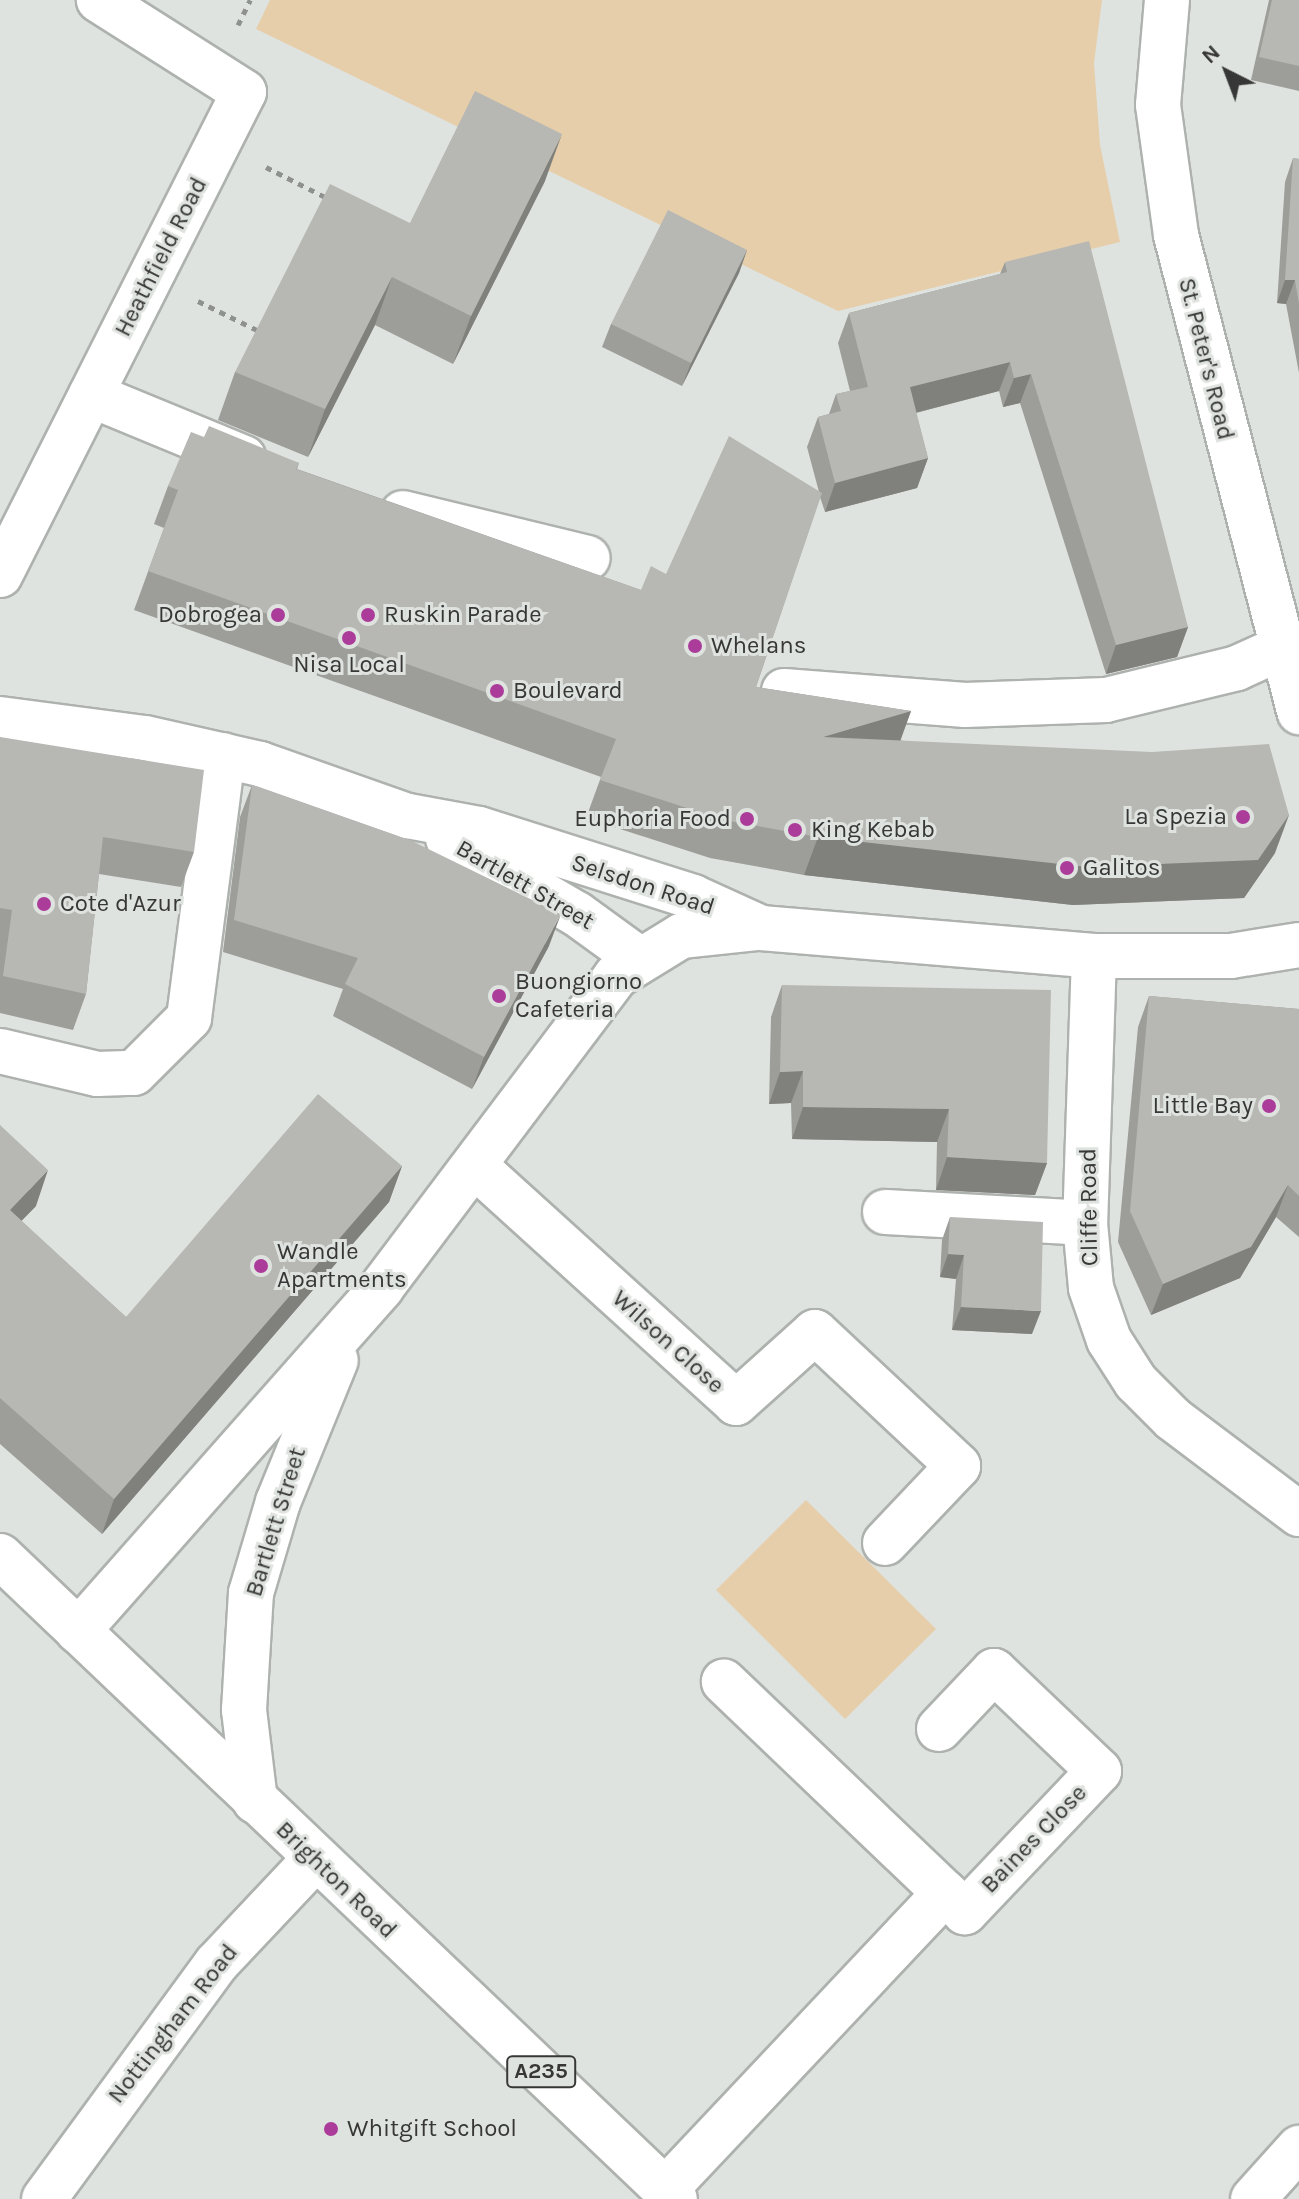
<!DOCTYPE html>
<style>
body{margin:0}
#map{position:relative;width:1299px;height:2199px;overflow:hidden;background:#dfe3df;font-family:Karla,sans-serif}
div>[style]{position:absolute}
.green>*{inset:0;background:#e7ceaa}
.path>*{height:5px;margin-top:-2.5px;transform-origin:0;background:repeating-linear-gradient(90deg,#8f918f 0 6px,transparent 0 12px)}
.roads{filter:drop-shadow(2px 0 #aeb2ae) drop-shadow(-2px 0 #aeb2ae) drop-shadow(0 2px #aeb2ae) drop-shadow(0 -2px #aeb2ae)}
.minor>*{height:44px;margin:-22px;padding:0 22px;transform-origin:22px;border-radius:22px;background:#fff}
.major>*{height:44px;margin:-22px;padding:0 22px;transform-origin:22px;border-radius:22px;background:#fff}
.wall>*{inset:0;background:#9d9e9a}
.shaded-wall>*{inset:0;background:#80817d}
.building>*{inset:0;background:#b7b8b3}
.dots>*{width:22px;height:22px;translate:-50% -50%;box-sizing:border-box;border:4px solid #dfe3df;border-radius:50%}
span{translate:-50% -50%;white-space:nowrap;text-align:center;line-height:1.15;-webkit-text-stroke:6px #dfe3df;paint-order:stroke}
.shield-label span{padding:2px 6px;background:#dfe3df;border:2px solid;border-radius:6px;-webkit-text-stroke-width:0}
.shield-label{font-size:22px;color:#363736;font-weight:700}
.street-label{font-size:24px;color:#363736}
.poi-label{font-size:24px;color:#363736}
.right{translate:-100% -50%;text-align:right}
.left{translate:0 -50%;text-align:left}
.north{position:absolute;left:1187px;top:32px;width:80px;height:80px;-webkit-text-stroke:6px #dfe3df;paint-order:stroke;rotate:318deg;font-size:22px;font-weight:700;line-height:32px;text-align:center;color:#363736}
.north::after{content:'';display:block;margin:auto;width:28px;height:36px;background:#363736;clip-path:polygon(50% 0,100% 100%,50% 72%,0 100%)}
</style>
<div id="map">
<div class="green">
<i style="clip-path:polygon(270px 0,1102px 0,1094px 63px,1100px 145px,1120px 242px,838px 311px,256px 29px)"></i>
<i style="clip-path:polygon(806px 1500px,936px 1629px,845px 1719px,716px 1590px)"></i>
</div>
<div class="path">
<i style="left:238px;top:25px;width:28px;rotate:-64deg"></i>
<i style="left:266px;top:167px;width:71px;rotate:26.9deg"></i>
<i style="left:198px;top:301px;width:70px;rotate:26.2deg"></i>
</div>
<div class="roads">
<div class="minor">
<i style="left:91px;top:395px;width:165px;rotate:22.4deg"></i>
<i style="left:403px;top:513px;width:190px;rotate:13.7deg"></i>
<i style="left:0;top:575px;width:541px;rotate:-63.2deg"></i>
<i style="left:244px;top:92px;width:172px;rotate:-147.6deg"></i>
<i style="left:784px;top:691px;width:182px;rotate:4.4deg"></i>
<i style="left:965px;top:705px;width:141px;rotate:-2deg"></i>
<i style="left:1106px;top:700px;width:135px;rotate:-13.7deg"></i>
<i style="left:1237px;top:668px;width:48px;rotate:-24.4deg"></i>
<i style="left:1094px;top:956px;width:267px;rotate:91.9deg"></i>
<i style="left:1085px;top:1223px;width:65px;rotate:84.7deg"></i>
<i style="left:1091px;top:1288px;width:55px;rotate:70.9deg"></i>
<i style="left:1109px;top:1340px;width:50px;rotate:57.3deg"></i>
<i style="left:1136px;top:1382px;width:52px;rotate:45deg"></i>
<i style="left:1173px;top:1419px;width:158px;rotate:37deg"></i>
<i style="left:0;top:1051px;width:100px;rotate:13.3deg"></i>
<i style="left:97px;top:1074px;width:37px;rotate:-2deg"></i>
<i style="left:134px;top:1073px;width:78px;rotate:-45deg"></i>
<i style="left:189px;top:1018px;width:265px;rotate:-82.6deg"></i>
<i style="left:476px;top:1167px;width:351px;rotate:42.2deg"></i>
<i style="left:736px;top:1403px;width:106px;rotate:-41.9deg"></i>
<i style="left:815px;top:1332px;width:196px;rotate:43.1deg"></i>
<i style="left:958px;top:1466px;width:106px;rotate:133.5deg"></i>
<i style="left:885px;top:1212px;width:200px;rotate:3.1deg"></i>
<i style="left:939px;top:1729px;width:80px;rotate:-46.5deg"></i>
<i style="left:994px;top:1671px;width:145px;rotate:43.6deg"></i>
<i style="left:1099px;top:1771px;width:195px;rotate:133.5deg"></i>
<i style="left:965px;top:1912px;width:28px;rotate:-136deg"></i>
<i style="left:665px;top:2190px;width:408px;rotate:-46.7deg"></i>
<i style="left:945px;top:1893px;width:306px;rotate:-136.3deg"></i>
<i style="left:44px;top:2199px;width:291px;rotate:-53.8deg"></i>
<i style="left:216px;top:1964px;width:143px;rotate:-46.7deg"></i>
<i style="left:1253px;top:2199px;width:69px;rotate:-48deg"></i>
</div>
<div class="major">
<i style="left:1167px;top:0;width:105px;rotate:94.9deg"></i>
<i style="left:1158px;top:105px;width:131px;rotate:82.1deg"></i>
<i style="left:1176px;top:235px;width:493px;rotate:75.5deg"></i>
<i style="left:0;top:719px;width:146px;rotate:7.5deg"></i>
<i style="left:145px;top:738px;width:118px;rotate:12.7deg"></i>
<i style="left:260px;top:764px;width:157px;rotate:19.4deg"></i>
<i style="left:408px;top:816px;width:72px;rotate:10.4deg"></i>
<i style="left:479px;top:829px;width:225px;rotate:17.6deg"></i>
<i style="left:693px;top:897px;width:75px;rotate:24.5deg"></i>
<i style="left:761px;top:928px;width:334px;rotate:4.8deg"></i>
<i style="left:1094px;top:956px;width:137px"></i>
<i style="left:1231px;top:956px;width:69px;rotate:-9.2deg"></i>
<i style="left:448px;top:839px;width:149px;rotate:30.2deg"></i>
<i style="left:577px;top:914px;width:77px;rotate:36deg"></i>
<i style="left:0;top:1556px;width:932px;rotate:43.61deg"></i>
<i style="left:78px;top:1631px;width:458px;rotate:-48.5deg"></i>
<i style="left:381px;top:1288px;width:391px;rotate:-53deg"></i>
<i style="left:616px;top:976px;width:76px;rotate:-31.6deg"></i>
<i style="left:681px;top:936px;width:78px;rotate:-5.9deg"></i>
<i style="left:255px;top:1801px;width:92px;rotate:-96.9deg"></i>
<i style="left:244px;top:1710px;width:117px;rotate:-86.6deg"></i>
<i style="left:251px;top:1593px;width:95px;rotate:-73.5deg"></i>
<i style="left:278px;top:1502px;width:153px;rotate:-67.8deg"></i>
</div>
</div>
<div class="wall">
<i style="clip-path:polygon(1269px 0,1299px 0,1299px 91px,1251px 80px)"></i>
<i style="clip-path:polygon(1293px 158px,1299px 159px,1299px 373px,1286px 304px,1277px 303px,1285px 182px)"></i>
<i style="clip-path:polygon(545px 181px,453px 364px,375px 325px,308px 457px,218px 420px,235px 372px,410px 223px)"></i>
<i style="clip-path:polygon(747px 250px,739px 273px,682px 386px,602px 347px,611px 324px)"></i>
<i style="clip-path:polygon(1005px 262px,1188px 627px,1177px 657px,1106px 674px,1020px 403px,1003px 407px,999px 391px,916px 413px,928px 458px,917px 488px,825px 512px,820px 497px,756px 687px,911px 711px,900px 740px,1275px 853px,1244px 898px,1073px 905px,804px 875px,710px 858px,586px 818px,601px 777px,134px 610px,164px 528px,154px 524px,168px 486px,204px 437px,299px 463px,297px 469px,641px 590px,666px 574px,819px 492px,807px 447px,818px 417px,829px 414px,836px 394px,850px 391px,838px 343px,849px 313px,1000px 274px)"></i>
<i style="clip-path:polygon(0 737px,194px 852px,181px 887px,99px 874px,86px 994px,73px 1030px,0 1013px)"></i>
<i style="clip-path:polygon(252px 785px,549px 946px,472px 1089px,333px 1016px,343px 989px,223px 952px,240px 817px)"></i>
<i style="clip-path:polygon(782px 985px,1047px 1163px,1035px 1195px,936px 1190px,937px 1142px,792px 1139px,791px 1103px,769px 1104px,771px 1017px)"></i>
<i style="clip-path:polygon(1149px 996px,1299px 1009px,1299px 1237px,1276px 1217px,1240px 1278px,1151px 1315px,1118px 1242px,1138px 1027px)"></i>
<i style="clip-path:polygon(0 1125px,36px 1206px,21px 1221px,126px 1317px,402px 1166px,389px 1202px,102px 1534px,0 1444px)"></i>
<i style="clip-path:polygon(950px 1217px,1032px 1334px,952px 1330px,956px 1279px,940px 1277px,942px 1240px)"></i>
</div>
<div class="shaded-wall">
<i style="clip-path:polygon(562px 134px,545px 181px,453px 364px,471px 316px)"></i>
<i style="clip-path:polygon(747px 250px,739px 273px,682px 386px,691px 363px)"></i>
<i style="clip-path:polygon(392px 277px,375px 325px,308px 457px,325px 409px)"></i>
<i style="clip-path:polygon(1285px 280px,1295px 280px,1286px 304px,1277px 303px)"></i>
<i style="clip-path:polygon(1010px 362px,999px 391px,899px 417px,910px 387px)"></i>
<i style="clip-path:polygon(1031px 374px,1020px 403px,1003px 407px,1014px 378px)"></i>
<i style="clip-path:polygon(928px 458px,917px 488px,825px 512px,835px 483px)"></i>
<i style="clip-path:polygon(1188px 627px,1177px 657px,1106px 674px,1116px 645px)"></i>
<i style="clip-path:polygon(911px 711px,897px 750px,823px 737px)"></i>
<i style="clip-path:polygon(1289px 815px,1275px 853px,1244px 898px,1073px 905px,804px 875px,818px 837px)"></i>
<i style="clip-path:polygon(561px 914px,549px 946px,472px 1089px,484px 1057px)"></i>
<i style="clip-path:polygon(803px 1071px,791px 1103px,769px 1104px,780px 1072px)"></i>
<i style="clip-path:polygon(803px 1107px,949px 1109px,937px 1142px,792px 1139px)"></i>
<i style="clip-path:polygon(947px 1157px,1047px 1163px,1035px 1195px,936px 1190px)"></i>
<i style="clip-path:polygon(402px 1166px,389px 1202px,102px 1534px,114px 1499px)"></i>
<i style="clip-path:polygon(48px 1170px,36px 1206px,0 1243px,10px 1210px)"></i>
<i style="clip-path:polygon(1288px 1185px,1276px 1217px,1240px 1278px,1151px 1315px,1163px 1284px)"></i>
<i style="clip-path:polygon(948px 1254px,964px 1255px,956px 1279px,940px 1277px)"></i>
<i style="clip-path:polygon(961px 1307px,1041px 1311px,1032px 1334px,952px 1330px)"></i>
</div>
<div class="building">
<i style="clip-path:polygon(1272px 0,1299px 0,1299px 66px,1259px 57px)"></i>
<i style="clip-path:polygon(475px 91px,562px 134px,471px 316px,392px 277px,325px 409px,235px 372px,330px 184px,410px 223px)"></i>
<i style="clip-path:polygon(1293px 158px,1299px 159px,1299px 304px,1295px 280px,1285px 280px)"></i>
<i style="clip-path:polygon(668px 210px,747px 250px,691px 363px,611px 324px)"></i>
<i style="clip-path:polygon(1089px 241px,1188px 627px,1116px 645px,1031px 374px,1014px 378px,1010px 362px,910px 387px,928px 458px,835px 483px,818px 417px,841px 411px,836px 394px,868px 387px,849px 313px,1007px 272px,1005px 262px)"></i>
<i style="clip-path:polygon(209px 426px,299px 463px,296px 469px,641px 590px,651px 566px,666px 574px,729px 436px,822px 493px,756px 687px,911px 711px,823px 737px,1152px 752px,1269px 744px,1289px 815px,1258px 860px,1087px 867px,818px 837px,724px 820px,600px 780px,616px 739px,148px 571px,178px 490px,168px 486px,191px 432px,204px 437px)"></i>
<i style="clip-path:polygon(0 737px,204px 770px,194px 852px,103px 837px,86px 994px,3px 976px,12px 910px,0 908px)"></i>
<i style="clip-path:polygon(252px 785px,412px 841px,561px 914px,484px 1057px,345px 984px,358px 958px,234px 920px)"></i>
<i style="clip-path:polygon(782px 985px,1051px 990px,1047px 1163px,947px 1157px,949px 1109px,803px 1107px,803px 1071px,780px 1072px)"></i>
<i style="clip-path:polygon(1149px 996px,1299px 1009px,1299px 1196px,1288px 1185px,1251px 1247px,1163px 1284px,1130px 1211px)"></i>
<i style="clip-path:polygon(318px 1094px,402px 1166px,114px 1499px,0 1398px,0 1125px,48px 1170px,10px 1210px,126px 1317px)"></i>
<i style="clip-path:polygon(950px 1217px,1043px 1222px,1041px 1311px,961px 1307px,964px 1255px,948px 1254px)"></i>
</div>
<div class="dots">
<i style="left:278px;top:615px;background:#ab3c9a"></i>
<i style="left:368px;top:615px;background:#ab3c9a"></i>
<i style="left:349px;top:638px;background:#ab3c9a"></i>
<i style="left:695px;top:646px;background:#ab3c9a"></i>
<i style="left:497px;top:691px;background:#ab3c9a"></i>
<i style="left:1243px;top:817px;background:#ab3c9a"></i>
<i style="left:747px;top:819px;background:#ab3c9a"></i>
<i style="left:795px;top:830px;background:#ab3c9a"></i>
<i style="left:1067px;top:868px;background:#ab3c9a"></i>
<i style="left:44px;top:904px;background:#ab3c9a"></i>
<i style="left:499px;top:996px;background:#ab3c9a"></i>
<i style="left:1269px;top:1106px;background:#ab3c9a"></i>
<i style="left:261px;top:1266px;background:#ab3c9a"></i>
<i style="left:331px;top:2129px;background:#ab3c9a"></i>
</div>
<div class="shield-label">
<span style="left:541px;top:2072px">A235</span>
</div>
<div class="street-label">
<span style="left:161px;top:257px;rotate:-63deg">Heathfield Road</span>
<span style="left:1206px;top:359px;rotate:76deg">St. Peter's Road</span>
<span style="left:525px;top:885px;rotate:30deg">Bartlett Street</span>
<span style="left:643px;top:885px;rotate:18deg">Selsdon Road</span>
<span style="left:1089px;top:1207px;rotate:-91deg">Cliffe Road</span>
<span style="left:668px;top:1342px;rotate:42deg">Wilson Close</span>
<span style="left:276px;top:1522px;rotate:-73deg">Bartlett Street</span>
<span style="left:1034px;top:1839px;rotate:-46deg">Baines Close</span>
<span style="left:336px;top:1880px;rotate:44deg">Brighton Road</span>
<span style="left:173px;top:2024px;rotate:-52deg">Nottingham Road</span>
</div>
<div class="poi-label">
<span class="right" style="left:262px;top:615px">Dobrogea</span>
<span class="left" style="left:384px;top:615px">Ruskin Parade</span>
<span class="left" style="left:711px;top:646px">Whelans</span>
<span style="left:349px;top:665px">Nisa Local</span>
<span class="left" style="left:513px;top:691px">Boulevard</span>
<span class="right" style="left:1227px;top:817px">La Spezia</span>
<span class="right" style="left:731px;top:819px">Euphoria Food</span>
<span class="left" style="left:811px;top:830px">King Kebab</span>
<span class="left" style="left:1083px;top:868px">Galitos</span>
<span class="left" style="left:60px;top:904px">Cote d'Azur</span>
<span class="left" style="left:515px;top:996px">Buongiorno<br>Cafeteria</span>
<span class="right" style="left:1253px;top:1106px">Little Bay</span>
<span class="left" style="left:277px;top:1266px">Wandle<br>Apartments</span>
<span class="left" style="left:347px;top:2129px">Whitgift School</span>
</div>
<div class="north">N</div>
</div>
